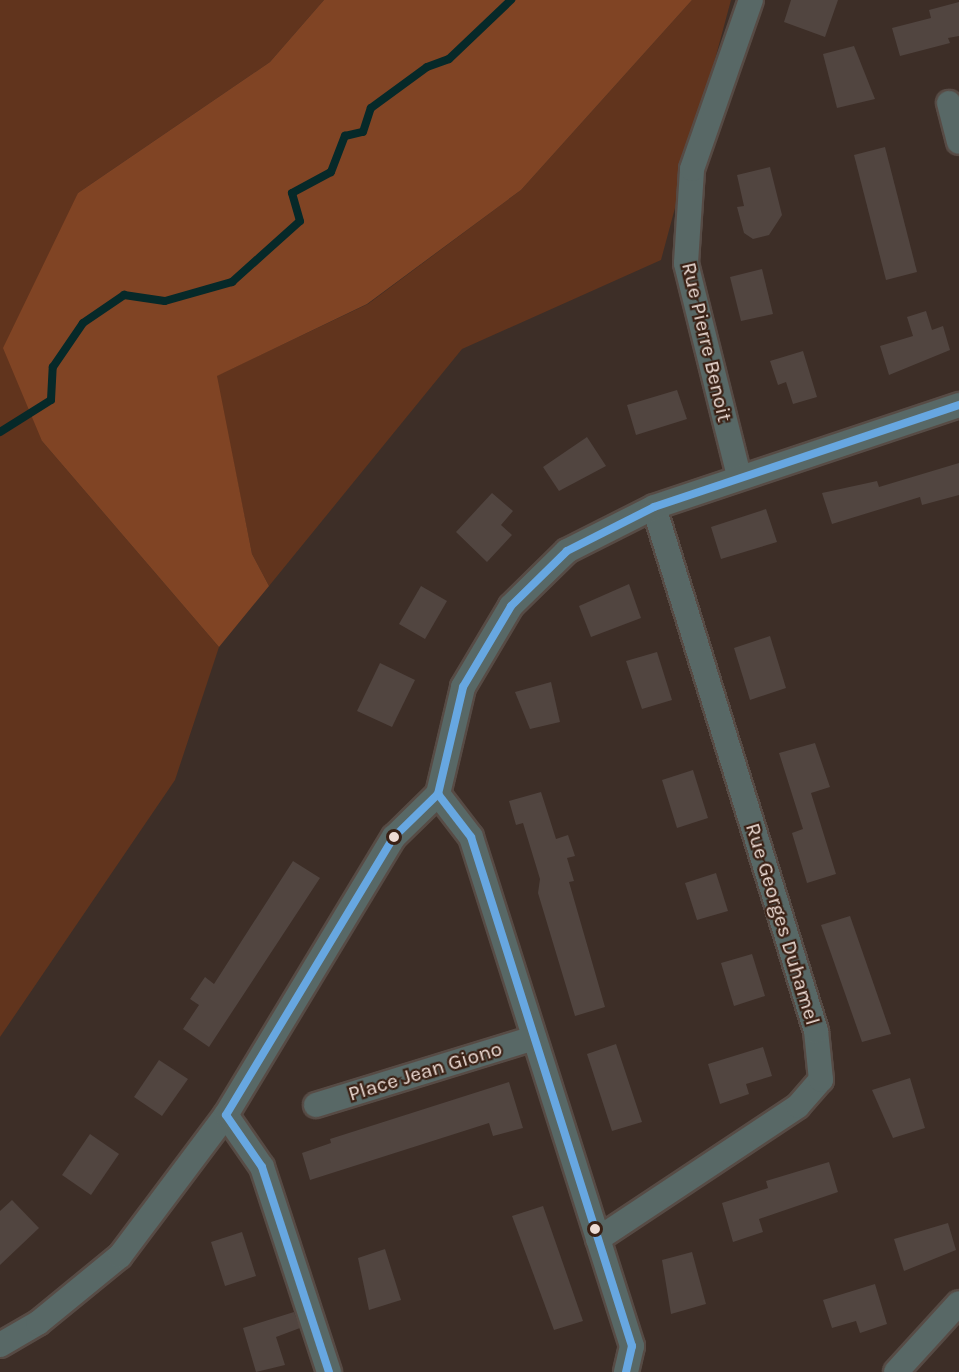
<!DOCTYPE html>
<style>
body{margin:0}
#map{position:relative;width:959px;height:1372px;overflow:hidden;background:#3d2e27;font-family:Karla,sans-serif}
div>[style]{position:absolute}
.green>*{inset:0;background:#61341d}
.forest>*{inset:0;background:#804424}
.stream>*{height:8px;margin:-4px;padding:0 4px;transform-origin:4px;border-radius:4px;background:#062929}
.building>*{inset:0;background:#514540}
.roads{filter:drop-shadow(2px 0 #574b45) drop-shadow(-2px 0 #574b45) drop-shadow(0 2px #574b45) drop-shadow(0 -2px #574b45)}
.minor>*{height:24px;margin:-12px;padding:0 12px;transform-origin:12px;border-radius:12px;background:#586866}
.bus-1>*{height:8px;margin:-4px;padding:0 4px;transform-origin:4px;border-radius:4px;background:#67a7e1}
.dots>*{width:16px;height:16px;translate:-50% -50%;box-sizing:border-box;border:3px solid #3a2115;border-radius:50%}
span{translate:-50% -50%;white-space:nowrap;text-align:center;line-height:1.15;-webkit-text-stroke:4.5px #3a2115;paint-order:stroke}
.street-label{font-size:21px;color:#eddcd5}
</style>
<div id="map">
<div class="green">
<i style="clip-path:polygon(0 0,324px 0,270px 62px,78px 193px,42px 441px,219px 647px,175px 780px,0 1037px)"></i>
<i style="clip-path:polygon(692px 0,731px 0,661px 260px,462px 349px,269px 586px,252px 554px,216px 376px,368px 304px,521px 190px)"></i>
</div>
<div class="forest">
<i style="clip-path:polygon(324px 0,692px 0,521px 190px,367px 304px,217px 376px,252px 554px,269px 586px,219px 647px,42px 441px,3px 348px,78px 193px,270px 62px)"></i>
</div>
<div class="stream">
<i style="left:0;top:432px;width:60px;rotate:-32.1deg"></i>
<i style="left:51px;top:400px;width:33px;rotate:-87deg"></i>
<i style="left:53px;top:367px;width:53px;rotate:-55.7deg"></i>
<i style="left:83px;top:323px;width:50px;rotate:-34.3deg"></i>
<i style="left:124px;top:295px;width:41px;rotate:8.3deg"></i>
<i style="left:165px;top:301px;width:70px;rotate:-15.8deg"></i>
<i style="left:232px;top:282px;width:91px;rotate:-41.9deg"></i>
<i style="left:300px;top:221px;width:29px;rotate:-106deg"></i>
<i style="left:292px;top:193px;width:44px;rotate:-28.3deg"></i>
<i style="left:331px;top:172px;width:39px;rotate:-69deg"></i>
<i style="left:345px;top:136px;width:18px;rotate:-13deg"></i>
<i style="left:363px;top:132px;width:25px;rotate:-72deg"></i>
<i style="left:371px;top:108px;width:69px;rotate:-36.2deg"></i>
<i style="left:427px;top:67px;width:23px;rotate:-20deg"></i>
<i style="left:449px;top:59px;width:86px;rotate:-43.6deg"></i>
</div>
<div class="building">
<i style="clip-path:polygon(791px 0,838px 0,825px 37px,784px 22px)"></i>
<i style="clip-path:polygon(959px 2px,959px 36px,948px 38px,950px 43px,900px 56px,892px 28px,931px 18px,929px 10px)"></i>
<i style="clip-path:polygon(854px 46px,875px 99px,837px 108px,823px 54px)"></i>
<i style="clip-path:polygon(885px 147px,917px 272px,886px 280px,854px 155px)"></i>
<i style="clip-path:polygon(770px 167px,782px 215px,769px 235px,753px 239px,744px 233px,737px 207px,744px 206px,737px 175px)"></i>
<i style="clip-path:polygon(762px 269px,773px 314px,741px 321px,730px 277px)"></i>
<i style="clip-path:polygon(926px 311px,932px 330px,943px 326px,950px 350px,889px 375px,880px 346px,913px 336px,907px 317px)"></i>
<i style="clip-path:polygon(803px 351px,817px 397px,793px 404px,786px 382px,778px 385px,770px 361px)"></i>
<i style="clip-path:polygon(677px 390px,687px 419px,636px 435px,627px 405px)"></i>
<i style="clip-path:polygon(587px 437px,606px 466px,559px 491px,543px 467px)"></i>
<i style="clip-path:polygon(959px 463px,959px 495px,922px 505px,920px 497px,832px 524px,822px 493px,877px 481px,879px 487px)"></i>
<i style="clip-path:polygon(492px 493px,513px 511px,501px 525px,512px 535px,487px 562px,456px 532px)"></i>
<i style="clip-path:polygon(766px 509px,777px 542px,721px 559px,711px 527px)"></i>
<i style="clip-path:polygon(629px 584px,641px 618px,591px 637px,579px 606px)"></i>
<i style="clip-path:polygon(421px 586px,447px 601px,425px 639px,399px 624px)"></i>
<i style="clip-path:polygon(770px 636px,786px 688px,750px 700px,734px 648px)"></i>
<i style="clip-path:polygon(657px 652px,672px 700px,642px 709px,626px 661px)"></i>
<i style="clip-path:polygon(380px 663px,415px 680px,392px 727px,357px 711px)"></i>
<i style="clip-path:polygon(551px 682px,560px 722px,530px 729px,515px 692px)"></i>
<i style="clip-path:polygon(815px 743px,830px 787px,811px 793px,836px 874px,807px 883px,792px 833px,803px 829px,779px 753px)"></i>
<i style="clip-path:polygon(693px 770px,708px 818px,677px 828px,662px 780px)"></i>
<i style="clip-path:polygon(541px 792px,556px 839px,568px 835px,575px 856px,567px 858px,574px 881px,569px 882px,605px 1007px,575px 1016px,538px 893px,540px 879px,523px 823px,516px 825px,509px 801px)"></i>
<i style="clip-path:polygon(293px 861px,320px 878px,209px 1047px,183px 1029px,199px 1005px,190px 999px,205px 977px,214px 984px)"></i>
<i style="clip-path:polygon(716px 873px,728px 911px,697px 920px,685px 883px)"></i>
<i style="clip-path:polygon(850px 916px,891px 1034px,862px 1042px,821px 925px)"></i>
<i style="clip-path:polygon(752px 954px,765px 996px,734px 1006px,721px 963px)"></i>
<i style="clip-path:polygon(616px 1044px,642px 1122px,612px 1131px,587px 1054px)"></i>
<i style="clip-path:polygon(763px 1047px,772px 1076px,746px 1084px,749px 1094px,720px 1104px,708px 1064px)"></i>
<i style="clip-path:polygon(159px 1060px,188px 1079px,162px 1116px,134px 1097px)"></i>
<i style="clip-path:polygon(910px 1078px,925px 1128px,893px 1138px,872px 1090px)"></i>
<i style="clip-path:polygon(509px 1082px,523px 1128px,493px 1136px,489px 1123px,310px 1180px,302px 1153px,331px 1143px,330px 1139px)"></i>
<i style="clip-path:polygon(90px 1134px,119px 1154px,91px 1195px,62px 1175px)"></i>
<i style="clip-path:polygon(829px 1162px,838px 1192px,759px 1219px,763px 1232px,733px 1242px,722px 1203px,768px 1188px,766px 1181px)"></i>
<i style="clip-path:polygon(12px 1200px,39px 1228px,0 1265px,0 1211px)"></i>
<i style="clip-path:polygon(543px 1206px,583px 1321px,554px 1330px,512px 1216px)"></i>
<i style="clip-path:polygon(948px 1223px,956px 1250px,904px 1271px,894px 1239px)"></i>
<i style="clip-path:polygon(242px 1232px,256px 1276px,225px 1286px,211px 1242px)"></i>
<i style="clip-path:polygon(385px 1249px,401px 1300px,369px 1310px,358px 1258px)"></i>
<i style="clip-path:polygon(692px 1252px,706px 1304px,671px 1314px,662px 1260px)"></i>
<i style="clip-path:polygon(875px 1284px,887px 1324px,860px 1333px,856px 1321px,832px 1328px,823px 1300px)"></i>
<i style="clip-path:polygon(294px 1312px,300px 1328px,276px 1337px,285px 1365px,256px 1372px,243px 1328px)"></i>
</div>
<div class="roads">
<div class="minor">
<i style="left:949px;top:103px;width:40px;rotate:75.6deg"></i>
<i style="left:739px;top:476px;width:219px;rotate:-104deg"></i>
<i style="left:686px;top:263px;width:94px;rotate:-86.3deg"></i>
<i style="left:692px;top:169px;width:179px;rotate:-70.8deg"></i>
<i style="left:438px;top:794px;width:54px;rotate:52.5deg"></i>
<i style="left:471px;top:837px;width:534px;rotate:72.45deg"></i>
<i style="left:632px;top:1346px;width:27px;rotate:103deg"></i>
<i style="left:316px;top:1105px;width:228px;rotate:-17.1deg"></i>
<i style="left:226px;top:1115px;width:63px;rotate:55.3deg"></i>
<i style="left:262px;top:1167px;width:216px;rotate:71.9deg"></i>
<i style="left:598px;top:1239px;width:240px;rotate:-33.6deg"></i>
<i style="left:798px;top:1106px;width:35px;rotate:-49deg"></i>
<i style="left:821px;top:1080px;width:49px;rotate:-95.8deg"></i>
<i style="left:816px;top:1031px;width:548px;rotate:-107.18deg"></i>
<i style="left:0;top:1345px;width:44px;rotate:-30.1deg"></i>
<i style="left:38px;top:1323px;width:106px;rotate:-39.3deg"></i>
<i style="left:120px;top:1256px;width:176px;rotate:-53.1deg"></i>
<i style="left:226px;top:1115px;width:325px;rotate:-58.9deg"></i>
<i style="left:394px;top:837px;width:62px;rotate:-44.3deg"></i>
<i style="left:438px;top:794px;width:110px;rotate:-76.8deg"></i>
<i style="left:463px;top:687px;width:94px;rotate:-59.3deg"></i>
<i style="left:511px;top:606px;width:78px;rotate:-44.5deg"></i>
<i style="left:567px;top:551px;width:97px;rotate:-26.8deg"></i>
<i style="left:654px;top:507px;width:322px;rotate:-18.5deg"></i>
<i style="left:896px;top:1372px;width:93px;rotate:-47.6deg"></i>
</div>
</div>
<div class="bus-1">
<i style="left:438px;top:794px;width:54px;rotate:52.5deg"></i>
<i style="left:471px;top:837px;width:534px;rotate:72.45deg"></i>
<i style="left:632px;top:1346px;width:27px;rotate:103deg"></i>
<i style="left:226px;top:1115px;width:325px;rotate:-58.9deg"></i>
<i style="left:394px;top:837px;width:62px;rotate:-44.3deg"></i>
<i style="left:438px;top:794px;width:110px;rotate:-76.8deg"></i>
<i style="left:463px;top:687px;width:94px;rotate:-59.3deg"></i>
<i style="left:511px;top:606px;width:78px;rotate:-44.5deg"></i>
<i style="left:567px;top:551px;width:97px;rotate:-26.8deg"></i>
<i style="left:654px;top:507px;width:322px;rotate:-18.5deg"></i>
<i style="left:226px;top:1115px;width:63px;rotate:55.3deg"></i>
<i style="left:262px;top:1167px;width:216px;rotate:71.9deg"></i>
</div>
<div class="dots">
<i style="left:394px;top:837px;background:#eddcd5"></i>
<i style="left:595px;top:1229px;background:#eddcd5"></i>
</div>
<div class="street-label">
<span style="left:707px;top:342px;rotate:77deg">Rue Pierre Benoit</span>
<span style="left:783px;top:924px;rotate:73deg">Rue Georges Duhamel</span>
<span style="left:425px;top:1071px;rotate:-17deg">Place Jean Giono</span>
</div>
</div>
